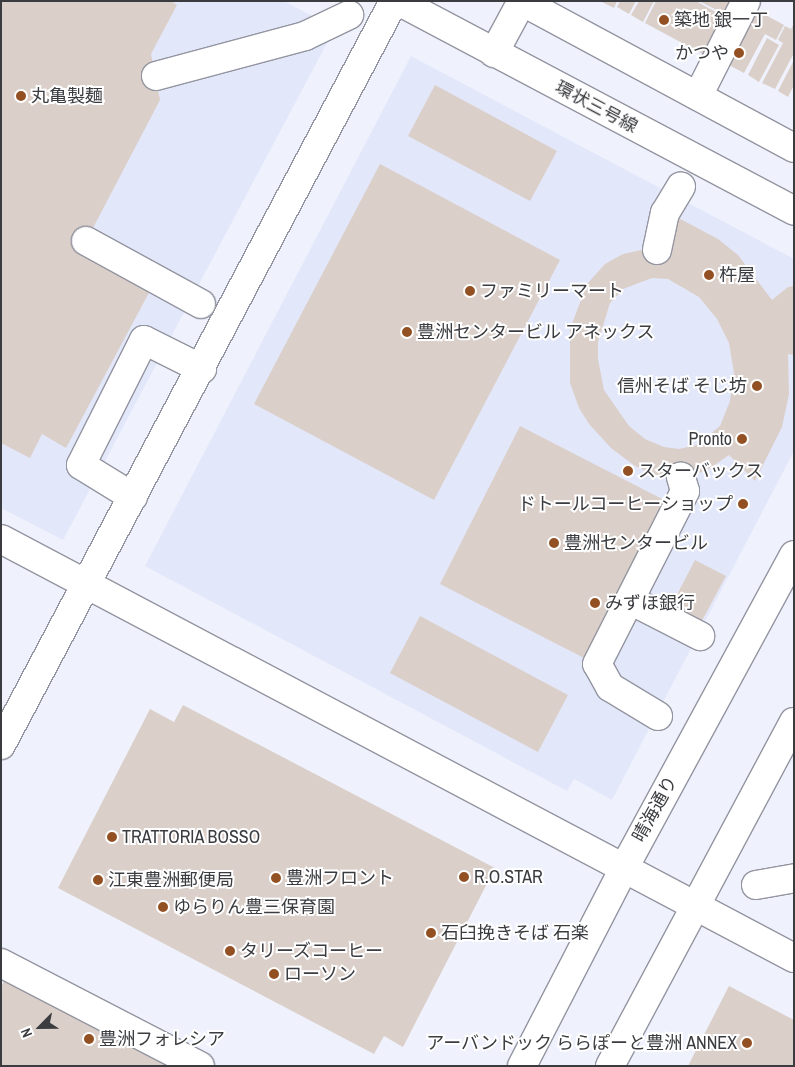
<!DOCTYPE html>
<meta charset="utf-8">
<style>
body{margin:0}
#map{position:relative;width:795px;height:1067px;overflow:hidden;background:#eff2fd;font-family:"Archivo Narrow","Noto Sans JP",sans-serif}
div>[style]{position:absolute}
.built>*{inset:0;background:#e3e7fa}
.building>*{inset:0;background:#dbcfc9}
.roads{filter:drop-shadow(1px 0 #9395a0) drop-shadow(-1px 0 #9395a0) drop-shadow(0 1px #9395a0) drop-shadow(0 -1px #9395a0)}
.minor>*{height:28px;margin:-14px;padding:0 14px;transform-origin:14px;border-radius:14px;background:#fff}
.major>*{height:28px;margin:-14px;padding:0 14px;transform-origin:14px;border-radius:14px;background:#fff}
.dots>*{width:14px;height:14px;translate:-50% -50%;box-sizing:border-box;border:2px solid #fff;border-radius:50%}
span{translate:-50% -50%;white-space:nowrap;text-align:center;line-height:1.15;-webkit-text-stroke:4px #fff;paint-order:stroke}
.poi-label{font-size:18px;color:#3b3c40}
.left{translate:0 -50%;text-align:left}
.right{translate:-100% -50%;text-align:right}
.street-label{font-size:18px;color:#3b3c40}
.frame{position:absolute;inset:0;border:2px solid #3b3c40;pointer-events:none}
.north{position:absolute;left:15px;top:1002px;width:50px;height:50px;-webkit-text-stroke:4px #fff;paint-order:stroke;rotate:247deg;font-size:14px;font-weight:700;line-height:20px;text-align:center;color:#3b3c40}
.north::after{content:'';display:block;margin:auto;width:18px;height:22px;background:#3b3c40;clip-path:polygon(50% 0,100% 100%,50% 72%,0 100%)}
</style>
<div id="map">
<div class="built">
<i style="clip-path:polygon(1px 1px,284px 1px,335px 28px,63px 540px,1px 508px)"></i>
<i style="clip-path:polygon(411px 56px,794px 259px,794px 451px,612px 800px,574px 779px,567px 791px,145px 566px)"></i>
</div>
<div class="building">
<i style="clip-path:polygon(1px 1px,171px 1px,177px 5px,151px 54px,160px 100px,82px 249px,151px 289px,66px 448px,42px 434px,30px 458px,1px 443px)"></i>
<i style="clip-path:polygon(600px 1px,617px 1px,614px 8px)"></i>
<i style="clip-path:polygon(620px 1px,636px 1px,629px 14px,617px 7px)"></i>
<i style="clip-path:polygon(639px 1px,654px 1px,643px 22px,631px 15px)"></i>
<i style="clip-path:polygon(656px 1px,696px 1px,730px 20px,710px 58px,645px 23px)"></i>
<i style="clip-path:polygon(699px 1px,733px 1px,730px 17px)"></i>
<i style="clip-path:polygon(751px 7px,784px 25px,776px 40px,765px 34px,744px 73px,723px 62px)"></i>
<i style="clip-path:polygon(794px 23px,794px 53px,775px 89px,762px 83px,783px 43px,778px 40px,785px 26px,791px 29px)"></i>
<i style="clip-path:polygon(767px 38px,779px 45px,759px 82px,748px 75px)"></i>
<i style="clip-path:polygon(794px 60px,794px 85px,788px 97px,778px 91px)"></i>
<i style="clip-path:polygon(435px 85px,557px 151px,530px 201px,408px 136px)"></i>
<i style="clip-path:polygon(380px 164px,560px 260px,434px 500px,254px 404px)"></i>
<i style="clip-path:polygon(evenodd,671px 214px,718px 239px,738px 255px,772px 300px,788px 287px,794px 286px,794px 355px,788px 354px,789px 394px,782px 427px,755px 481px,729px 455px,706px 471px,681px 477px,660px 477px,635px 466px,611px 448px,589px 424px,579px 408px,570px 383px,570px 329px,587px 284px,605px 264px,623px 254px,646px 249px,671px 214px,652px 278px,668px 279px,699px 297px,717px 319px,729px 343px,734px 373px,730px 401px,720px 426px,697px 445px,679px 449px,664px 447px,645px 439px,629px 426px,604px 390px,598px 359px,598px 342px,610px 303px,623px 289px,652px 278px)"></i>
<i style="clip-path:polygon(520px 426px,668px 502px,588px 660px,440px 584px)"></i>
<i style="clip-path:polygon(695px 560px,726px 576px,698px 628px,668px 612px)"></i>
<i style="clip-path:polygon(420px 616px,568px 695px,538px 752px,390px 673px)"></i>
<i style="clip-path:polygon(183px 705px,495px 868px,403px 1047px,384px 1036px,374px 1054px,58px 888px,150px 709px,174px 722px)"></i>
<i style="clip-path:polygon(4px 981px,69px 1013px,175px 1066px,1px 1066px,1px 987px)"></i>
<i style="clip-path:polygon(729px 986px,794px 1020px,794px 1066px,688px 1066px)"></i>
</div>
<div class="roads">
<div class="minor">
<i style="left:494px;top:53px;width:59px;rotate:-61.7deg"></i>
<i style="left:156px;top:76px;width:154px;rotate:-15deg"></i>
<i style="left:305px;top:36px;width:49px;rotate:-25.5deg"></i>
<i style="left:698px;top:96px;width:106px;rotate:-63.2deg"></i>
<i style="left:86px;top:241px;width:131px;rotate:28.7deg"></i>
<i style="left:657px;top:250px;width:38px;rotate:-78deg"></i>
<i style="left:665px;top:213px;width:31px;rotate:-59deg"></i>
<i style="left:133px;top:497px;width:61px;rotate:-148.4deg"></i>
<i style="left:81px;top:465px;width:140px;rotate:-63.3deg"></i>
<i style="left:144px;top:340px;width:65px;rotate:26.6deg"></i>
<i style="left:1px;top:539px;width:897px;rotate:27.85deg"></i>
<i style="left:630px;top:600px;width:79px;rotate:27.2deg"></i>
<i style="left:658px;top:716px;width:56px;rotate:-148.9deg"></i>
<i style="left:610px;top:687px;width:26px;rotate:-119deg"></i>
<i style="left:597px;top:664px;width:194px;rotate:-63deg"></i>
<i style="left:685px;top:491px;width:15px;rotate:-106deg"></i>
<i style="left:1px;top:745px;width:841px;rotate:-62.16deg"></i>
<i style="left:756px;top:885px;width:39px;rotate:-10deg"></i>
<i style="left:1px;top:963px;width:224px;rotate:27.4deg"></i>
</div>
<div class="major">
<i style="left:398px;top:1px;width:448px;rotate:27.9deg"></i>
<i style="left:521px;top:1px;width:310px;rotate:28.3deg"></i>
<i style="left:522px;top:1066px;width:223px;rotate:-62.7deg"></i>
<i style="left:624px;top:868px;width:356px;rotate:-61.5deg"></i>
<i style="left:610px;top:1066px;width:390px;rotate:-61.9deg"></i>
</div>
</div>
<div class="dots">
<i style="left:664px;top:20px;background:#935022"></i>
<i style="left:739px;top:53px;background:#935022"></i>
<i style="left:21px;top:96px;background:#935022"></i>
<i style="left:709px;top:275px;background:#935022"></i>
<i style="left:470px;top:291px;background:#935022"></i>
<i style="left:407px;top:332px;background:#935022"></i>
<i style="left:757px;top:386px;background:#935022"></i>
<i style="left:742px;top:439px;background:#935022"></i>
<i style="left:628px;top:471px;background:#935022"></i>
<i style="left:743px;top:504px;background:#935022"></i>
<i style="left:554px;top:543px;background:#935022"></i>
<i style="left:595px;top:603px;background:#935022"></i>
<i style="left:112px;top:837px;background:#935022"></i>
<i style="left:464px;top:877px;background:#935022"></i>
<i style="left:276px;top:878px;background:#935022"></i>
<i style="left:98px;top:880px;background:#935022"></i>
<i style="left:163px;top:907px;background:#935022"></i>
<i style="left:431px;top:933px;background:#935022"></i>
<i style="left:230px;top:951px;background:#935022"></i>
<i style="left:274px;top:974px;background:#935022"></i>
<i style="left:89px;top:1039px;background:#935022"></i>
<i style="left:747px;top:1043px;background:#935022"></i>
</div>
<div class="poi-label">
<span class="left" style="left:674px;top:20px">築地 銀一丁</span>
<span class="right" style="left:729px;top:53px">かつや</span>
<span class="left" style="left:31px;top:96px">丸亀製麺</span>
<span class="left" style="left:719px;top:275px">杵屋</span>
<span class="left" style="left:480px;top:291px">ファミリーマート</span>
<span class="left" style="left:417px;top:332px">豊洲センタービル アネックス</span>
<span class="right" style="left:747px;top:386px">信州そば そじ坊</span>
<span class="right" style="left:732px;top:439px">Pronto</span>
<span class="left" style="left:638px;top:471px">スターバックス</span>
<span class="right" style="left:733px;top:504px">ドトールコーヒーショップ</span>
<span class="left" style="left:564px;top:543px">豊洲センタービル</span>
<span class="left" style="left:605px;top:603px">みずほ銀行</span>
<span class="left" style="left:122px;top:837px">TRATTORIA BOSSO</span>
<span class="left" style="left:474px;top:877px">R.O.STAR</span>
<span class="left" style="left:286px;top:878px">豊洲フロント</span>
<span class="left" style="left:108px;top:880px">江東豊洲郵便局</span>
<span class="left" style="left:173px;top:907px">ゆらりん豊三保育園</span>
<span class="left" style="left:441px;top:933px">石臼挽きそば 石楽</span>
<span class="left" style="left:240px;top:951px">タリーズコーヒー</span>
<span class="left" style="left:284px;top:974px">ローソン</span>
<span class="left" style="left:99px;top:1039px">豊洲フォレシア</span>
<span class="right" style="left:737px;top:1043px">アーバンドック ららぽーと豊洲 ANNEX</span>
</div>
<div class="street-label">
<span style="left:596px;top:107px;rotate:28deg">環状三号線</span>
<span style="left:655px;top:809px;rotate:-61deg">晴海通り</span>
</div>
<div class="frame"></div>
<div class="north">N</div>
</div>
